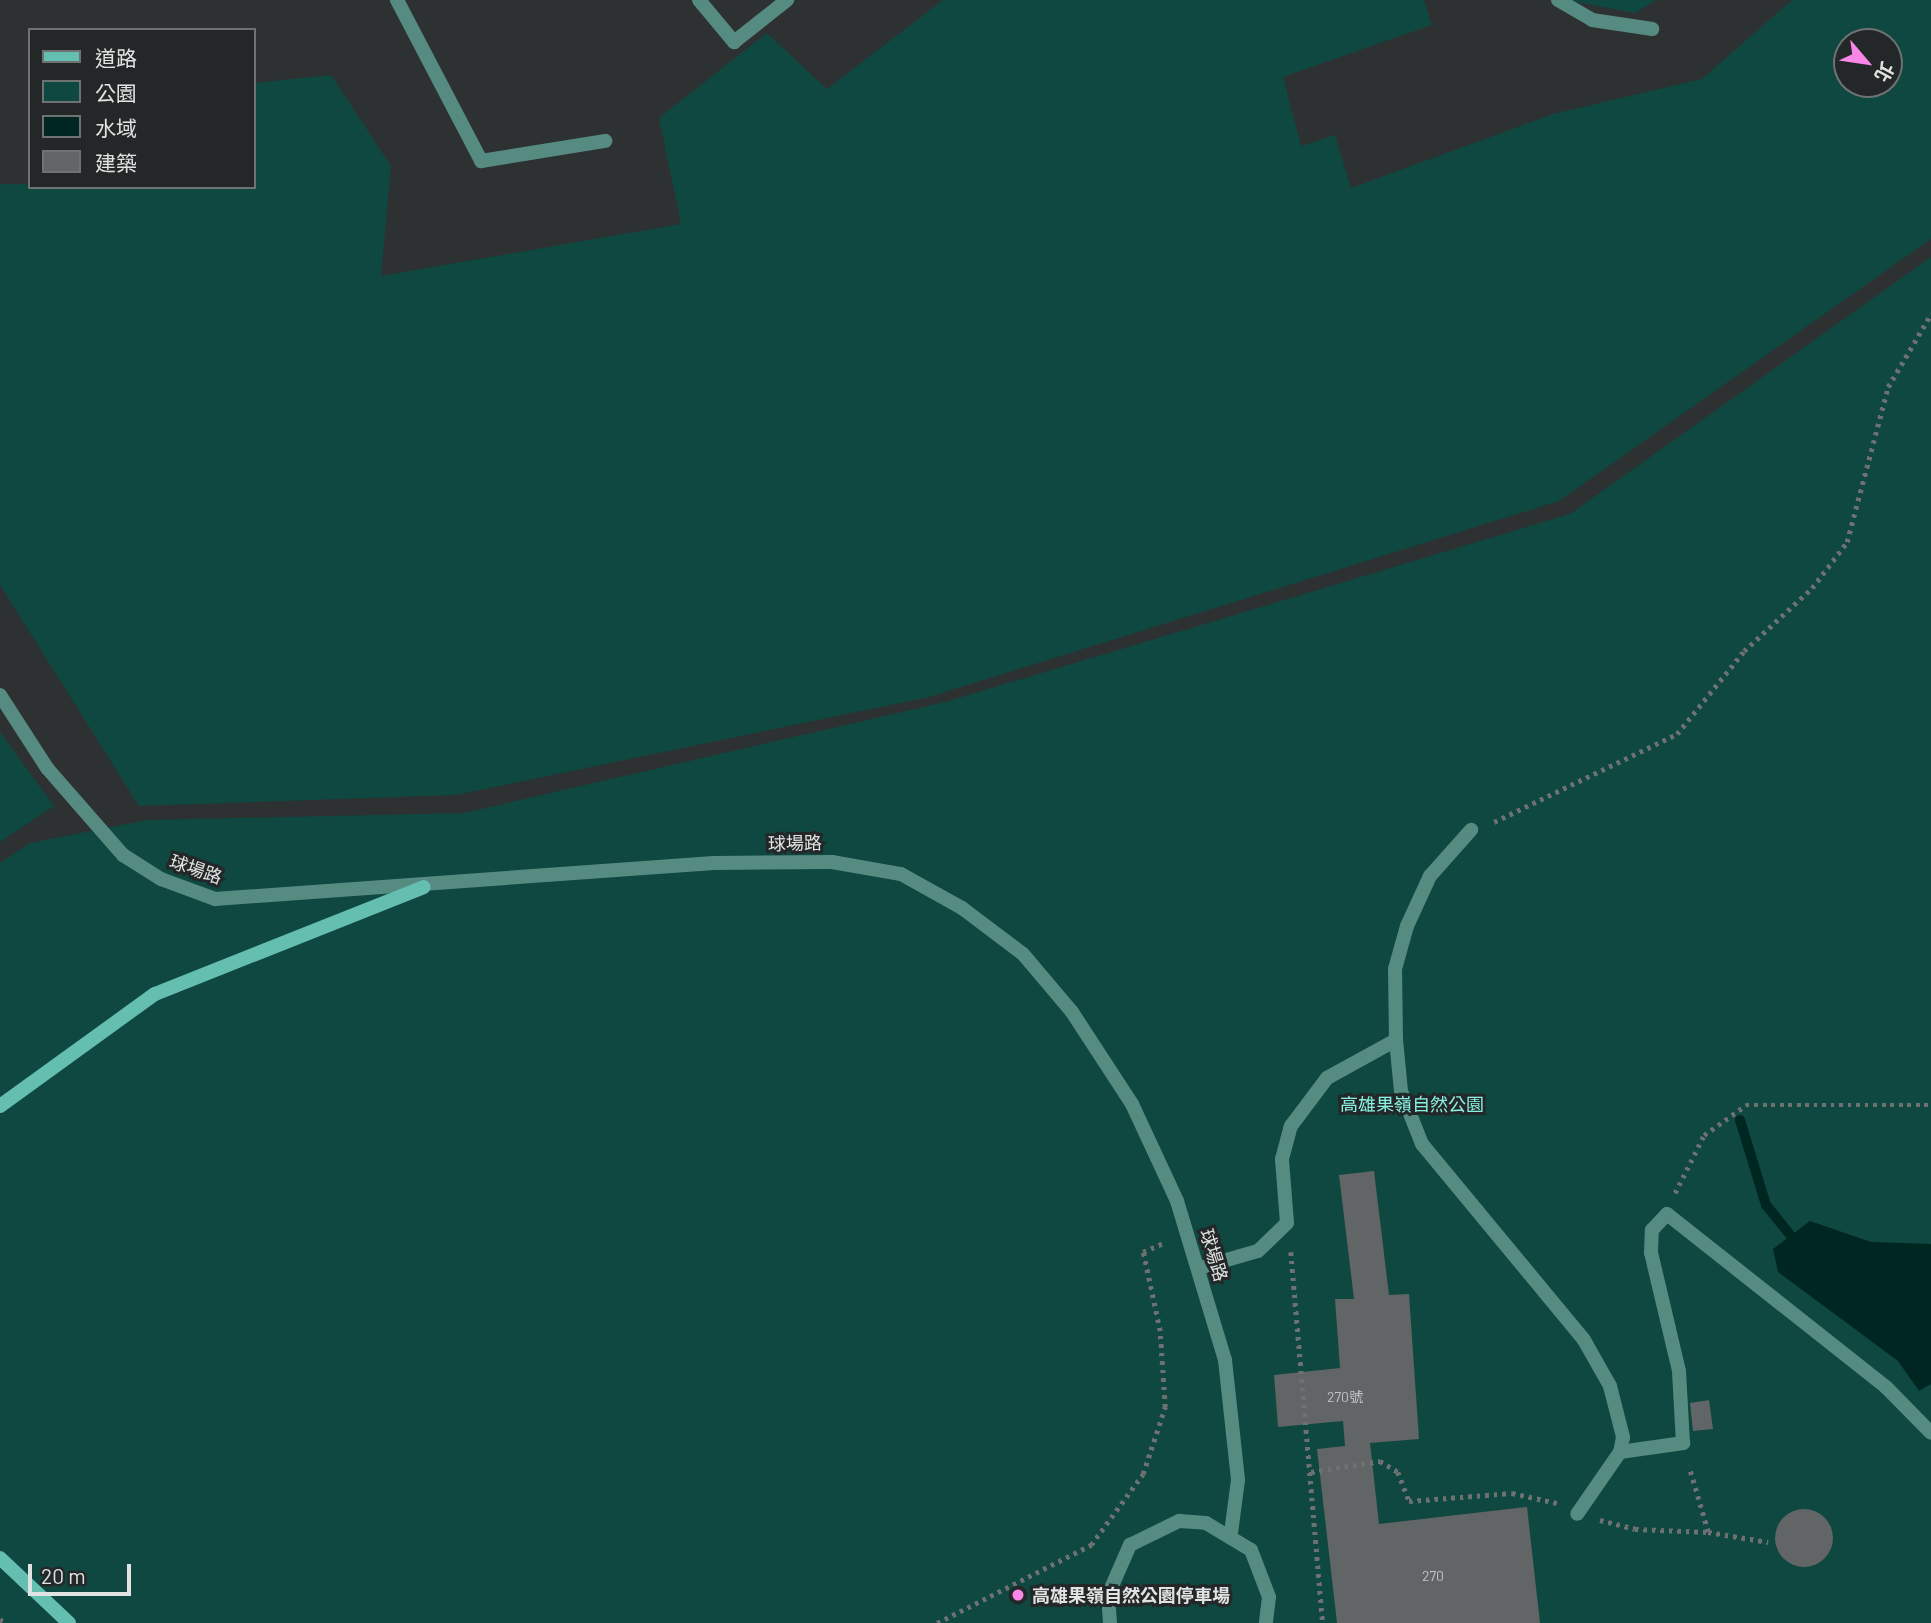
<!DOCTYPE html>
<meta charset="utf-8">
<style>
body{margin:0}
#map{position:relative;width:1931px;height:1623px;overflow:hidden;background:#2d3131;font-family:Barlow,"Noto Sans TC",sans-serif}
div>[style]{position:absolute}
.green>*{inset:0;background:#0f4841}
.water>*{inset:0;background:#002621}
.stream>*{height:10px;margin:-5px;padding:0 5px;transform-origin:5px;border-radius:5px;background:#002621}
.building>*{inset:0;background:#616565}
.round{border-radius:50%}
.path>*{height:4.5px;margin-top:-2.25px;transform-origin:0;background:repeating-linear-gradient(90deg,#6e7171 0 3.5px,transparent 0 8.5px)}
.lane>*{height:14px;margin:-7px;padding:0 7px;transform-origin:7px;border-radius:7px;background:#568b82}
.street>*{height:14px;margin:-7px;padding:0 7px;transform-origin:7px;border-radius:7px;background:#568b82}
.secondary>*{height:14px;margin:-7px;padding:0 7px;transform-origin:7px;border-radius:7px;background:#65bfb1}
.dots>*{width:19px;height:19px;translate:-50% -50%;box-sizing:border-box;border:4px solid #242727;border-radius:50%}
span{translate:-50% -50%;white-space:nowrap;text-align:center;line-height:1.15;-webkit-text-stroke:6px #242727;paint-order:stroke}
.number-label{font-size:14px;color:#c0c4c3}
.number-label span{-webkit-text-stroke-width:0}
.street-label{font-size:18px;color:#e0e3e2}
.park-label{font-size:18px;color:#88f1e1}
.poi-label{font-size:18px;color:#e0e3e2;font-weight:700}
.left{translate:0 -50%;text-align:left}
.legend{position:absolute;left:28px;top:28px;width:228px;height:161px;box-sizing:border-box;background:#242727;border:2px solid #6f7272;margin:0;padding:9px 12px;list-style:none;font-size:21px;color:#e0e3e2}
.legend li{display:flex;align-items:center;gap:14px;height:35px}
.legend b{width:35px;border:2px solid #6f7272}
.north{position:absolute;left:1833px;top:28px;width:70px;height:70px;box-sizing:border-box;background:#242727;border:2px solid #6f7272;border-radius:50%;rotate:119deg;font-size:19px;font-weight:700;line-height:28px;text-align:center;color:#e0e3e2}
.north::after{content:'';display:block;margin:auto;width:24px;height:32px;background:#f987e8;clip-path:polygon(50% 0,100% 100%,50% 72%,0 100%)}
.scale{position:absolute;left:28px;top:1564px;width:103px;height:32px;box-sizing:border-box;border:4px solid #e0e3e2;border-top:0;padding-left:9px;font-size:21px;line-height:24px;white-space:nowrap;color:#e0e3e2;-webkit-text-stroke:5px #242727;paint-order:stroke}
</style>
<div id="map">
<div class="green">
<i style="clip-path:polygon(evenodd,943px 0,1424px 0,1432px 25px,1283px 77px,1301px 146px,1335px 135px,1351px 188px,1553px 114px,1702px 79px,1792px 0,1931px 0,1931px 239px,1559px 501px,929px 697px,456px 795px,139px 806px,0 585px,0 184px,254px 187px,254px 83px,331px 75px,391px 166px,381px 276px,681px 224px,659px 118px,767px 33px,827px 89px,943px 0,1889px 42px,1889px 84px,1847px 84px,1847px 42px,1889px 42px)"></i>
<i style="clip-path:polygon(1566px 0,1656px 0,1635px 13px)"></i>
<i style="clip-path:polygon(1931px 257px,1931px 1623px,0 1623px,0 863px,30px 843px,147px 820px,464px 813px,945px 702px,1570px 514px)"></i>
<i style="clip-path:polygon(0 732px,54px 806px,0 842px)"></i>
</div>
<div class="water">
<i style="clip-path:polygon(1810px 1221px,1871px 1242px,1931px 1244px,1931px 1384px,1919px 1391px,1898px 1361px,1778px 1272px,1773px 1249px)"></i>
</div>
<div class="stream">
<i style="left:1740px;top:1120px;width:89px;rotate:73deg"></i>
<i style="left:1766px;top:1205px;width:40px;rotate:51deg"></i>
</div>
<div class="building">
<i style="clip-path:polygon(1374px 1171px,1389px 1295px,1409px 1294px,1419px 1439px,1370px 1443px,1379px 1524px,1527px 1507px,1540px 1623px,1337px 1623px,1317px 1449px,1345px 1446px,1343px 1421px,1278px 1427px,1274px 1375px,1340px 1368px,1335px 1299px,1354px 1299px,1339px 1175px)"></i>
<i style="clip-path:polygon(1709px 1400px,1713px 1429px,1693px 1431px,1690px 1403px)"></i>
<i class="round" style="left:1775px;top:1509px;width:58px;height:58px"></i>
</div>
<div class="path">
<i style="left:1494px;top:822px;width:203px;rotate:-25.7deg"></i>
<i style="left:1677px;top:734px;width:107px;rotate:-51.1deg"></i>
<i style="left:1744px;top:651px;width:93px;rotate:-42.8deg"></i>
<i style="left:1812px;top:588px;width:58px;rotate:-52.7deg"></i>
<i style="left:1847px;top:542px;width:160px;rotate:-75.2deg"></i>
<i style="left:1888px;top:387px;width:85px;rotate:-59.5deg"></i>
<i style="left:1675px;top:1193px;width:65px;rotate:-63.4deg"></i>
<i style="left:1704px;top:1135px;width:52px;rotate:-35.5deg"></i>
<i style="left:1746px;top:1105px;width:185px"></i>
<i style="left:1291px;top:1252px;width:372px;rotate:85.1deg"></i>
<i style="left:1311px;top:1472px;width:70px;rotate:-9.1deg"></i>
<i style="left:1380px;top:1461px;width:21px;rotate:31deg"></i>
<i style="left:1398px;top:1472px;width:31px;rotate:69deg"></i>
<i style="left:1409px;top:1501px;width:103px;rotate:-4.4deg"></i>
<i style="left:1512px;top:1493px;width:46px;rotate:12.5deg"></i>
<i style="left:1600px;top:1520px;width:36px;rotate:14deg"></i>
<i style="left:1635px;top:1529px;width:73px;rotate:2.4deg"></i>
<i style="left:1708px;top:1532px;width:68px;rotate:-106.3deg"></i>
<i style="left:1708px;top:1532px;width:61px;rotate:9.5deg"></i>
<i style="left:0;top:1619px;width:6px;rotate:39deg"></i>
<i style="left:937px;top:1623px;width:173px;rotate:-26.9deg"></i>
<i style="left:1091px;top:1545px;width:88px;rotate:-53.8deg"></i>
<i style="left:1143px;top:1474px;width:71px;rotate:-71.8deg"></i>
<i style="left:1165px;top:1407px;width:76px;rotate:-93.8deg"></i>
<i style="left:1160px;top:1331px;width:81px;rotate:-102.1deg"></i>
<i style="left:1143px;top:1252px;width:24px;rotate:-24deg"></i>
</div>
<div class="lane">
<i style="left:397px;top:0;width:182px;rotate:62.4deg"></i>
<i style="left:481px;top:161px;width:126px;rotate:-9.2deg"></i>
<i style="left:699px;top:0;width:55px;rotate:50.2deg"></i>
<i style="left:734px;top:42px;width:68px;rotate:-38.4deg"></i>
<i style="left:1396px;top:1040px;width:51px;rotate:84.4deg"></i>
<i style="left:1401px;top:1091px;width:57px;rotate:68.4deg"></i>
<i style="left:1422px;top:1144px;width:254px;rotate:50.4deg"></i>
<i style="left:1584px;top:1340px;width:53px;rotate:60.5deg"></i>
<i style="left:1610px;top:1386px;width:53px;rotate:75.7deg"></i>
<i style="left:1623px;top:1437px;width:15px;rotate:101deg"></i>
<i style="left:1620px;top:1452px;width:75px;rotate:124.7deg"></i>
<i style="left:1199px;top:1268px;width:61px;rotate:-16.1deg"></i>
<i style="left:1258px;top:1251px;width:40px;rotate:-44deg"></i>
<i style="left:1287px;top:1223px;width:64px;rotate:-94.5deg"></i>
<i style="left:1282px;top:1159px;width:34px;rotate:-75deg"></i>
<i style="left:1291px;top:1126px;width:60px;rotate:-53.1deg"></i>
<i style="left:1327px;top:1078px;width:79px;rotate:-28.8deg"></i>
<i style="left:1396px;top:1040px;width:71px;rotate:-90.8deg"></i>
<i style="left:1395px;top:969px;width:45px;rotate:-74.4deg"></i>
<i style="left:1407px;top:926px;width:55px;rotate:-65.3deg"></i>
<i style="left:1430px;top:876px;width:62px;rotate:-48.3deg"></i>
<i style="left:1620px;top:1452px;width:64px;rotate:-8.1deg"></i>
<i style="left:1683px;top:1443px;width:72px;rotate:-93.2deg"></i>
<i style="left:1679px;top:1371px;width:121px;rotate:-103.3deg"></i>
<i style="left:1651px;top:1253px;width:23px;rotate:-88deg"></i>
<i style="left:1652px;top:1230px;width:22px;rotate:-47deg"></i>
<i style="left:1667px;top:1214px;width:279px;rotate:38.3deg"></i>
<i style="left:1886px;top:1387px;width:64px;rotate:45.6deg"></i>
</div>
<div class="street">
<i style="left:1558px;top:0;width:39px;rotate:30deg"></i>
<i style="left:1592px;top:20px;width:61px;rotate:8.5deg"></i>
<i style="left:0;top:695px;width:87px;rotate:57.2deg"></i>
<i style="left:47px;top:768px;width:116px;rotate:48.9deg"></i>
<i style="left:123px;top:855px;width:45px;rotate:32.3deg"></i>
<i style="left:161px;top:879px;width:58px;rotate:20.3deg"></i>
<i style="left:215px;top:899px;width:500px;rotate:-4.13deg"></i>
<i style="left:714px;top:863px;width:118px;rotate:-0.5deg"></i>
<i style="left:832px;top:862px;width:70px;rotate:9.9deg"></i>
<i style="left:901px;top:874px;width:70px;rotate:29.1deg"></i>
<i style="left:962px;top:908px;width:76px;rotate:37deg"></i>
<i style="left:1023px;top:954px;width:76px;rotate:49.8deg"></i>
<i style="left:1072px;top:1012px;width:110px;rotate:56.9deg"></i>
<i style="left:1132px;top:1104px;width:107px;rotate:65.1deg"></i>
<i style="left:1177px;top:1201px;width:166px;rotate:73.2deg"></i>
<i style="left:1225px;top:1360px;width:121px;rotate:83.8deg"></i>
<i style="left:1238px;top:1480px;width:53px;rotate:97.5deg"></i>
<i style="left:1110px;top:1623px;width:28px;rotate:-94deg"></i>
<i style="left:1108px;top:1595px;width:55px;rotate:-66.3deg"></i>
<i style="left:1130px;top:1545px;width:55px;rotate:-26.1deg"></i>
<i style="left:1179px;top:1521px;width:27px;rotate:4deg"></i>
<i style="left:1206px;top:1523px;width:52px;rotate:31deg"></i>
<i style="left:1251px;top:1550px;width:50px;rotate:69deg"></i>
<i style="left:1269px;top:1597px;width:26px;rotate:97deg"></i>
</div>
<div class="secondary">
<i style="left:0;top:1106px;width:191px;rotate:-35.9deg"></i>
<i style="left:155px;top:994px;width:289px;rotate:-21.7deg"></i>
<i style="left:0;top:1558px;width:95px;rotate:43.3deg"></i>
</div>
<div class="dots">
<i style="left:1018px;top:1595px;background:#f987e8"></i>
</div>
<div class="number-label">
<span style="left:1345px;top:1397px">270號</span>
<span style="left:1433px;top:1576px">270</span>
</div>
<div class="street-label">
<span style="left:795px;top:843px;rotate:-1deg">球場路</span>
<span style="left:196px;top:869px;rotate:19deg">球場路</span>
<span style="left:1214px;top:1255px;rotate:73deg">球場路</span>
</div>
<div class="park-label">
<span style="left:1412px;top:1104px">高雄果嶺自然公園</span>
</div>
<div class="poi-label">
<span class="left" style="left:1032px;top:1595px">高雄果嶺自然公園停車場</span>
</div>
<ul class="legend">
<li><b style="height:9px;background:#65bfb1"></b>道路</li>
<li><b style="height:19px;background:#0f4841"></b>公園</li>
<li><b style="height:19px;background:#002621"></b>水域</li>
<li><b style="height:19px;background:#616565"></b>建築</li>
</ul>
<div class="north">北</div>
<div class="scale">20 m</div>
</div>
